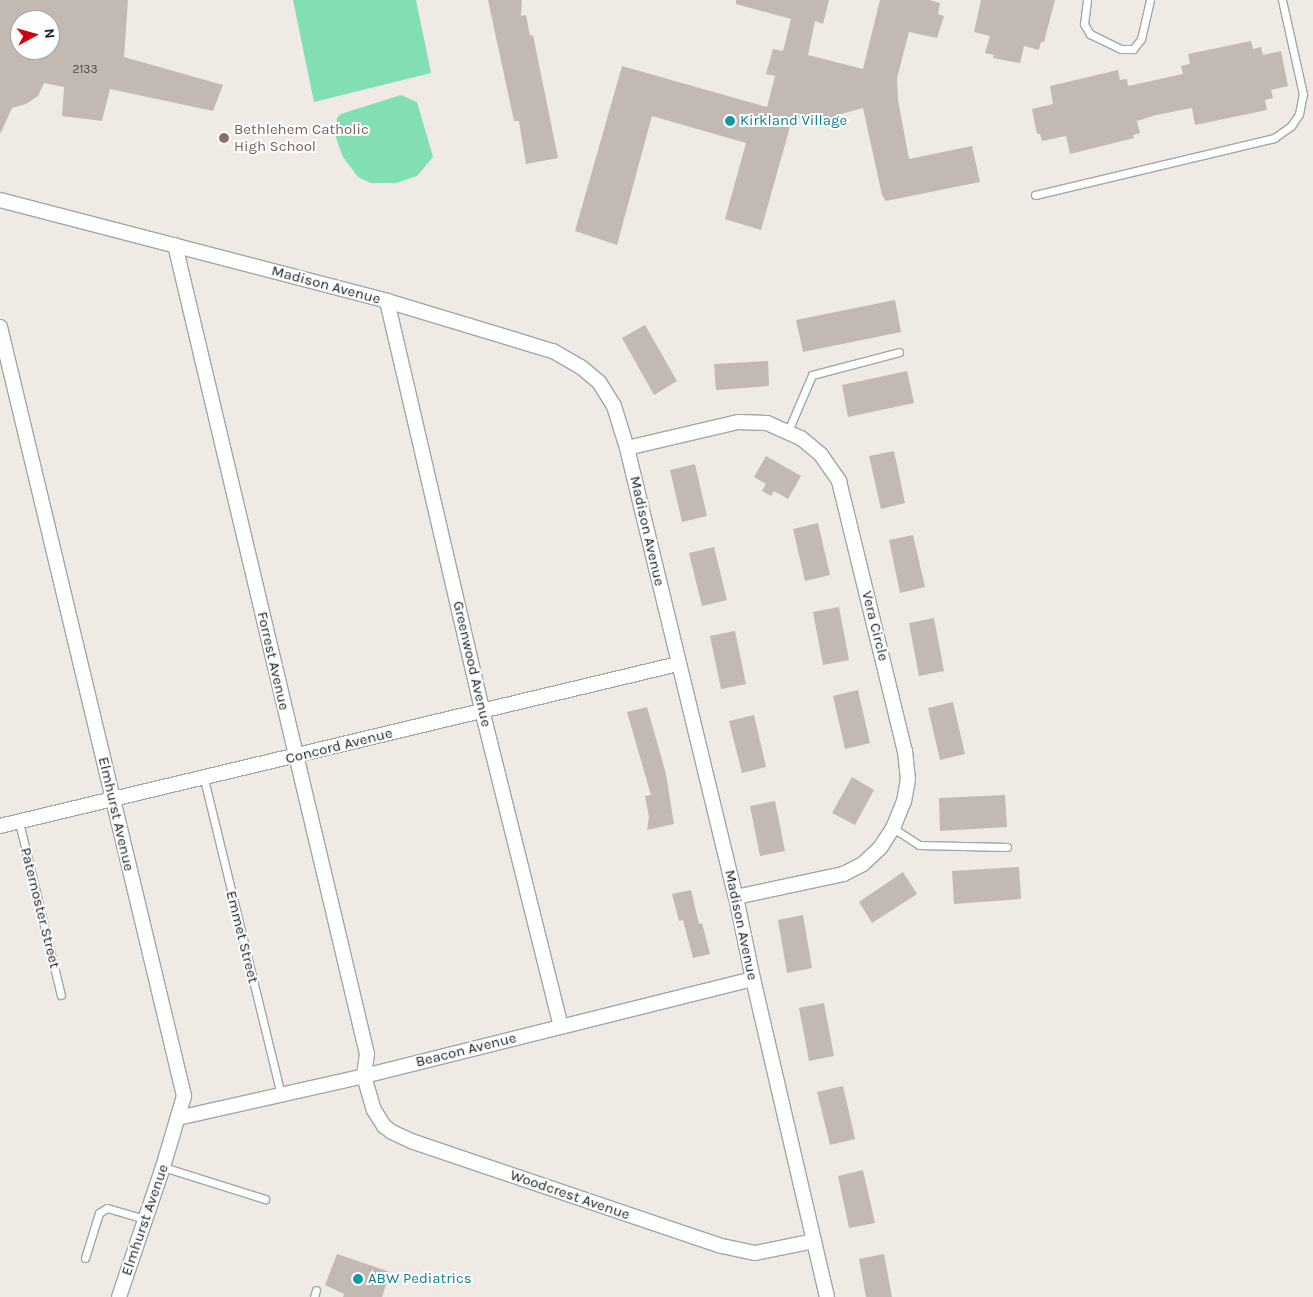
<!DOCTYPE html>
<style>
body{margin:0}
#map{position:relative;width:1313px;height:1297px;overflow:hidden;background:#efeae4;font-family:Karla,sans-serif}
div>[style]{position:absolute}
.pitch>*{inset:0;background:#82deb3}
.building>*{inset:0;background:#c3b9b3}
.roads{filter:drop-shadow(1px 0 #a5a5a5) drop-shadow(-1px 0 #a5a5a5) drop-shadow(0 1px #a5a5a5) drop-shadow(0 -1px #a5a5a5)}
.lane>*{height:7px;margin:-3.5px;padding:0 3.5px;transform-origin:3.5px;border-radius:3.5px;background:#fff}
.street>*{height:14px;margin:-7px;padding:0 7px;transform-origin:7px;border-radius:7px;background:#fff}
.dots>*{width:14px;height:14px;translate:-50% -50%;box-sizing:border-box;border:2px solid #fff;border-radius:50%}
span{translate:-50% -50%;white-space:nowrap;text-align:center;line-height:1.15;-webkit-text-stroke:4px #fff;paint-order:stroke}
.number-label{font-size:12px;color:#474543}
.number-label span{-webkit-text-stroke-width:0}
.culture-label{font-size:15px;color:#0d838f}
.left{translate:0 -50%;text-align:left}
.education-label{font-size:15px;color:#785e54}
.street-label{font-size:15px;color:#1e1e1e}
.north{position:absolute;left:10px;top:10px;width:50px;height:50px;box-sizing:border-box;background:#fff;border:1px solid #a5a5a5;border-radius:50%;rotate:84deg;font-size:14px;font-weight:700;line-height:20px;text-align:center;color:#1e1e1e}
.north::after{content:'';display:block;margin:auto;width:18px;height:22px;background:#cb0111;clip-path:polygon(50% 0,100% 100%,50% 72%,0 100%)}
</style>
<div id="map">
<div class="pitch">
<i style="clip-path:polygon(293px 0,416px 0,431px 73px,314px 102px)"></i>
<i style="clip-path:polygon(401px 95px,417px 102px,433px 157px,417px 176px,396px 183px,371px 183px,358px 177px,343px 157px,336px 138px,337px 118px,341px 114px)"></i>
</div>
<div class="building">
<i style="clip-path:polygon(evenodd,0 0,128px 0,124px 57px,223px 85px,213px 111px,110px 89px,102px 121px,62px 116px,64px 87px,44px 83px,38px 96px,26px 104px,12px 108px,0 134px,0 0,20px 20px,50px 20px,50px 50px,20px 50px,20px 20px)"></i>
<i style="clip-path:polygon(488px 0,522px 0,521px 16px,526px 15px,530px 36px,533px 35px,558px 158px,526px 164px,519px 121px,514px 121px)"></i>
<i style="clip-path:polygon(736px 0,829px 0,823px 24px,815px 21px,808px 55px,863px 69px,880px 0,929px 0,940px 3px,938px 14px,944px 16px,937px 38px,909px 32px,897px 78px,898px 100px,909px 159px,972px 146px,980px 182px,886px 201px,882px 195px,863px 108px,834px 116px,833px 126px,793px 116px,761px 230px,725px 219px,746px 143px,652px 116px,617px 245px,575px 231px,622px 66px,767px 107px,775px 76px,766px 74px,773px 49px,783px 51px,791px 19px,736px 4px)"></i>
<i style="clip-path:polygon(981px 0,1055px 0,1044px 42px,1041px 42px,1039px 50px,1024px 46px,1020px 63px,993px 58px,994px 55px,985px 53px,990px 36px,974px 32px)"></i>
<i style="clip-path:polygon(1251px 41px,1253px 49px,1261px 47px,1263px 55px,1281px 51px,1288px 86px,1271px 90px,1273px 98px,1265px 100px,1267px 110px,1195px 125px,1192px 108px,1156px 115px,1137px 121px,1140px 133px,1133px 135px,1134px 138px,1070px 154px,1066px 136px,1042px 141px,1040px 134px,1037px 134px,1032px 109px,1053px 104px,1050px 86px,1118px 70px,1120px 80px,1127px 79px,1128px 86px,1183px 74px,1181px 66px,1190px 64px,1188px 54px)"></i>
<i style="clip-path:polygon(895px 300px,901px 332px,803px 352px,796px 320px)"></i>
<i style="clip-path:polygon(645px 325px,677px 381px,654px 395px,622px 338px)"></i>
<i style="clip-path:polygon(768px 361px,769px 386px,716px 390px,714px 364px)"></i>
<i style="clip-path:polygon(907px 371px,914px 403px,848px 417px,842px 385px)"></i>
<i style="clip-path:polygon(894px 451px,905px 503px,881px 509px,869px 456px)"></i>
<i style="clip-path:polygon(766px 456px,801px 476px,788px 499px,774px 491px,771px 496px,762px 491px,766px 484px,754px 477px)"></i>
<i style="clip-path:polygon(695px 464px,707px 516px,682px 522px,670px 470px)"></i>
<i style="clip-path:polygon(818px 523px,830px 575px,805px 581px,793px 529px)"></i>
<i style="clip-path:polygon(913px 535px,925px 587px,900px 593px,889px 540px)"></i>
<i style="clip-path:polygon(714px 547px,727px 600px,702px 606px,689px 553px)"></i>
<i style="clip-path:polygon(839px 607px,849px 660px,823px 665px,813px 612px)"></i>
<i style="clip-path:polygon(934px 618px,944px 671px,919px 676px,909px 623px)"></i>
<i style="clip-path:polygon(735px 631px,746px 684px,721px 689px,710px 636px)"></i>
<i style="clip-path:polygon(858px 690px,870px 743px,845px 749px,833px 696px)"></i>
<i style="clip-path:polygon(953px 702px,965px 754px,940px 760px,928px 708px)"></i>
<i style="clip-path:polygon(647px 707px,666px 774px,674px 824px,647px 830px,649px 817px,645px 796px,651px 795px,627px 712px)"></i>
<i style="clip-path:polygon(754px 715px,766px 767px,742px 773px,729px 721px)"></i>
<i style="clip-path:polygon(852px 777px,874px 790px,855px 825px,832px 813px)"></i>
<i style="clip-path:polygon(1005px 795px,1007px 827px,940px 831px,939px 798px)"></i>
<i style="clip-path:polygon(775px 801px,785px 851px,760px 856px,750px 806px)"></i>
<i style="clip-path:polygon(1019px 867px,1021px 899px,954px 904px,952px 871px)"></i>
<i style="clip-path:polygon(903px 872px,917px 894px,872px 923px,859px 902px)"></i>
<i style="clip-path:polygon(691px 890px,699px 924px,702px 923px,710px 954px,693px 958px,683px 920px,679px 921px,672px 894px)"></i>
<i style="clip-path:polygon(803px 915px,812px 968px,787px 973px,778px 920px)"></i>
<i style="clip-path:polygon(824px 1003px,834px 1056px,809px 1061px,799px 1008px)"></i>
<i style="clip-path:polygon(843px 1086px,855px 1139px,830px 1145px,817px 1092px)"></i>
<i style="clip-path:polygon(863px 1170px,875px 1223px,849px 1228px,838px 1176px)"></i>
<i style="clip-path:polygon(337px 1254px,390px 1272px,382px 1297px,343px 1297px,344px 1294px,325px 1285px)"></i>
<i style="clip-path:polygon(884px 1254px,892px 1297px,866px 1297px,859px 1259px)"></i>
</div>
<div class="roads">
<div class="lane">
<i style="left:1087px;top:0;width:24px;rotate:97deg"></i>
<i style="left:1084px;top:24px;width:12px;rotate:59deg"></i>
<i style="left:1090px;top:34px;width:34px;rotate:26deg"></i>
<i style="left:1121px;top:49px;width:12px"></i>
<i style="left:1133px;top:49px;width:13px;rotate:-51deg"></i>
<i style="left:1141px;top:39px;width:40px;rotate:-77deg"></i>
<i style="left:1035px;top:195px;width:246px;rotate:-13.4deg"></i>
<i style="left:1274px;top:138px;width:21px;rotate:-35deg"></i>
<i style="left:1291px;top:126px;width:14px;rotate:-56deg"></i>
<i style="left:1299px;top:114px;width:20px;rotate:-79deg"></i>
<i style="left:1303px;top:94px;width:96px;rotate:-102.6deg"></i>
<i style="left:788px;top:431px;width:61px;rotate:-66.8deg"></i>
<i style="left:812px;top:375px;width:90px;rotate:-14.8deg"></i>
<i style="left:204px;top:779px;width:326px;rotate:76.3deg"></i>
<i style="left:19px;top:822px;width:178px;rotate:76.4deg"></i>
<i style="left:893px;top:828px;width:31px;rotate:33deg"></i>
<i style="left:919px;top:845px;width:88px;rotate:1.3deg"></i>
<i style="left:163px;top:1167px;width:107px;rotate:17.4deg"></i>
<i style="left:85px;top:1258px;width:47px;rotate:-72.7deg"></i>
<i style="left:99px;top:1213px;width:9px;rotate:-32deg"></i>
<i style="left:107px;top:1208px;width:40px;rotate:16deg"></i>
<i style="left:314px;top:1297px;width:7px;rotate:-74deg"></i>
</div>
<div class="street">
<i style="left:0;top:200px;width:400px;rotate:14.6deg"></i>
<i style="left:387px;top:301px;width:135px;rotate:16.8deg"></i>
<i style="left:516px;top:340px;width:39px;rotate:17deg"></i>
<i style="left:553px;top:351px;width:32px;rotate:30deg"></i>
<i style="left:581px;top:367px;width:23px;rotate:40deg"></i>
<i style="left:599px;top:382px;width:28px;rotate:58deg"></i>
<i style="left:614px;top:406px;width:44px;rotate:72.8deg"></i>
<i style="left:627px;top:448px;width:462px;rotate:76.4deg"></i>
<i style="left:736px;top:897px;width:84px;rotate:78.3deg"></i>
<i style="left:753px;top:979px;width:326px;rotate:76.9deg"></i>
<i style="left:175px;top:245px;width:831px;rotate:76.65deg"></i>
<i style="left:367px;top:1054px;width:22px;rotate:98deg"></i>
<i style="left:364px;top:1076px;width:35px;rotate:74deg"></i>
<i style="left:374px;top:1110px;width:19px;rotate:58deg"></i>
<i style="left:384px;top:1126px;width:10px;rotate:37deg"></i>
<i style="left:392px;top:1132px;width:21px;rotate:25deg"></i>
<i style="left:411px;top:1141px;width:328px;rotate:18.7deg"></i>
<i style="left:722px;top:1246px;width:34px;rotate:12deg"></i>
<i style="left:755px;top:1253px;width:60px;rotate:-11.5deg"></i>
<i style="left:387px;top:301px;width:420px;rotate:76.9deg"></i>
<i style="left:482px;top:710px;width:326px;rotate:76deg"></i>
<i style="left:0;top:327px;width:791px;rotate:76.54deg"></i>
<i style="left:184px;top:1096px;width:74px;rotate:106.5deg"></i>
<i style="left:163px;top:1167px;width:137px;rotate:108.7deg"></i>
<i style="left:627px;top:448px;width:114px;rotate:-13.2deg"></i>
<i style="left:738px;top:422px;width:29px;rotate:2deg"></i>
<i style="left:767px;top:423px;width:37px;rotate:24deg"></i>
<i style="left:801px;top:438px;width:26px;rotate:40deg"></i>
<i style="left:821px;top:455px;width:32px;rotate:55deg"></i>
<i style="left:839px;top:481px;width:278px;rotate:76.3deg"></i>
<i style="left:905px;top:751px;width:28px;rotate:84deg"></i>
<i style="left:908px;top:779px;width:22px;rotate:100deg"></i>
<i style="left:904px;top:801px;width:29px;rotate:112deg"></i>
<i style="left:893px;top:828px;width:24px;rotate:123deg"></i>
<i style="left:880px;top:848px;width:23px;rotate:137deg"></i>
<i style="left:863px;top:864px;width:22px;rotate:153deg"></i>
<i style="left:843px;top:874px;width:109px;rotate:167.9deg"></i>
<i style="left:0;top:826px;width:697px;rotate:-13.44deg"></i>
<i style="left:178px;top:1118px;width:191px;rotate:-12.7deg"></i>
<i style="left:364px;top:1076px;width:401px;rotate:-14deg"></i>
</div>
</div>
<div class="dots">
<i style="left:730px;top:121px;background:#0f9aa8"></i>
<i style="left:224px;top:138px;background:#8d6e63"></i>
<i style="left:358px;top:1279px;background:#0f9aa8"></i>
</div>
<div class="number-label">
<span style="left:85px;top:70px">2133</span>
</div>
<div class="culture-label">
<span class="left" style="left:740px;top:121px">Kirkland Village</span>
<span class="left" style="left:368px;top:1279px">ABW Pediatrics</span>
</div>
<div class="education-label">
<span class="left" style="left:234px;top:138px">Bethlehem Catholic<br>High School</span>
</div>
<div class="street-label">
<span style="left:326px;top:285px;rotate:15deg">Madison Avenue</span>
<span style="left:647px;top:531px;rotate:77deg">Madison Avenue</span>
<span style="left:875px;top:626px;rotate:76deg">Vera Circle</span>
<span style="left:273px;top:661px;rotate:77deg">Forrest Avenue</span>
<span style="left:472px;top:664px;rotate:77deg">Greenwood Avenue</span>
<span style="left:339px;top:746px;rotate:-14deg">Concord Avenue</span>
<span style="left:116px;top:814px;rotate:77deg">Elmhurst Avenue</span>
<span style="left:40px;top:908px;rotate:76deg">Paternoster Street</span>
<span style="left:741px;top:925px;rotate:78deg">Madison Avenue</span>
<span style="left:242px;top:937px;rotate:76deg">Emmet Street</span>
<span style="left:466px;top:1050px;rotate:-14deg">Beacon Avenue</span>
<span style="left:570px;top:1195px;rotate:19deg">Woodcrest Avenue</span>
<span style="left:145px;top:1220px;rotate:-71deg">Elmhurst Avenue</span>
</div>
<div class="north">N</div>
</div>
